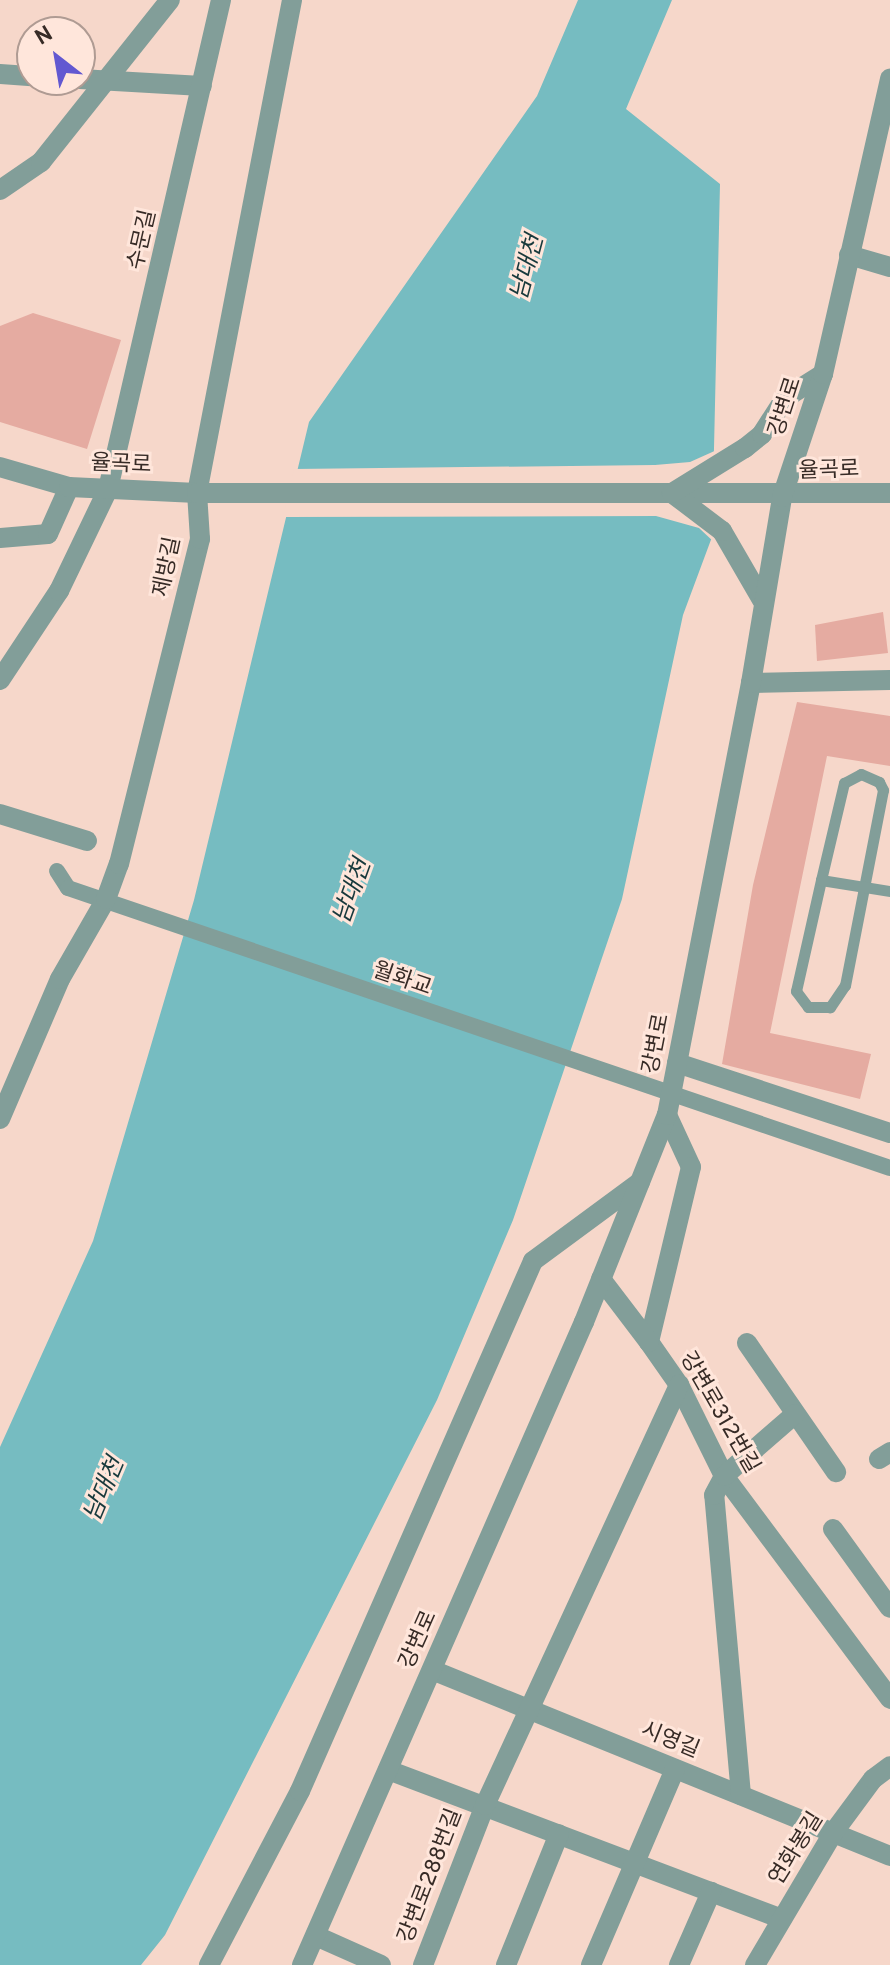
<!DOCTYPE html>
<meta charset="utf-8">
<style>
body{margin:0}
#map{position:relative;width:890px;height:1965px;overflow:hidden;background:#f6d7ca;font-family:Overpass,"Noto Sans KR",sans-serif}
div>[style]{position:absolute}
.water>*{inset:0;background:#76bcc1}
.pier>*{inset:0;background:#f6d7ca}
.building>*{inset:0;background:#e5aba1}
.service>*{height:11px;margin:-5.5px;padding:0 5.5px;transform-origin:5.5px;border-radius:5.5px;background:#829e99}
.pedestrian>*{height:16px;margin:-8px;padding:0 8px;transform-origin:8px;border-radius:8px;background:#829e99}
.minor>*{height:20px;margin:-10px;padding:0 10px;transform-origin:10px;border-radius:10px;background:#829e99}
.tertiary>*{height:20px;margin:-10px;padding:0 10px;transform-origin:10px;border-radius:10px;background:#829e99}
span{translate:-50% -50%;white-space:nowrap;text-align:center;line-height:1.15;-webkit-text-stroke:6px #ffe6db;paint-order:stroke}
.street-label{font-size:22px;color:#372b26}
.water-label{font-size:24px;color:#17393c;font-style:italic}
.north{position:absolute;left:16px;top:16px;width:80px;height:80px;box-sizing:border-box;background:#ffe6db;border:2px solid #af9b93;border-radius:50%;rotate:329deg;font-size:22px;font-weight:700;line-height:32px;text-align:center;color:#372b26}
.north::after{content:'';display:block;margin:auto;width:28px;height:36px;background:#6258d1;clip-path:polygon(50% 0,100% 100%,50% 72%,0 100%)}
</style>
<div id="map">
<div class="water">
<i style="clip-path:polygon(578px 0,672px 0,626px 109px,720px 184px,712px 537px,683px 615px,622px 899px,513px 1220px,437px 1400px,165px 1935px,141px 1965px,0 1965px,0 1447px,93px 1241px,194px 900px,309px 422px,537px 96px)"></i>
</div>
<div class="pier">
<i style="clip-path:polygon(719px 449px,715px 543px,699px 528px,656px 516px,283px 517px,294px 469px,655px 465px,690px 462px)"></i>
</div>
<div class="building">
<i style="clip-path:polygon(33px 313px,121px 340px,87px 449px,0 422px,0 326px)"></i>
<i style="clip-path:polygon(883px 612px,888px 653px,817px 661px,815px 625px)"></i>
<i style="clip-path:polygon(797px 702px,890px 716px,890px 766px,827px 756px,770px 1033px,871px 1054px,860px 1099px,722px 1064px,753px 885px)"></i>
</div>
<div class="service">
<i style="left:861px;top:774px;width:20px;rotate:24deg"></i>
<i style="left:879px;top:782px;width:9px;rotate:63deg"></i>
<i style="left:883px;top:790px;width:199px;rotate:101deg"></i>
<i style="left:845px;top:985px;width:27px;rotate:124deg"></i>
<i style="left:830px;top:1007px;width:22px;rotate:180deg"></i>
<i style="left:808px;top:1007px;width:20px;rotate:-127deg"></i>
<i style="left:796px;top:991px;width:114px;rotate:-77.3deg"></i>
<i style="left:821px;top:880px;width:100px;rotate:-76.7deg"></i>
<i style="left:844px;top:783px;width:19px;rotate:-28deg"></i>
<i style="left:821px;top:880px;width:70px;rotate:9.1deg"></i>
</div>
<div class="pedestrian">
<i style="left:57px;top:871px;width:20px;rotate:57deg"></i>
<i style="left:68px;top:888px;width:868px;rotate:18.81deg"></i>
</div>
<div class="minor">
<i style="left:0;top:74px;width:32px;rotate:4deg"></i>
<i style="left:80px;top:79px;width:122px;rotate:3.3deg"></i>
<i style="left:0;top:190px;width:50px;rotate:-34.3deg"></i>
<i style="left:41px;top:162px;width:207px;rotate:-51.5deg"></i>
<i style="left:849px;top:255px;width:43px;rotate:16.3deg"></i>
<i style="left:0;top:538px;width:48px;rotate:-4.8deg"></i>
<i style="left:48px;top:534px;width:51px;rotate:-65.9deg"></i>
<i style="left:0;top:680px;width:107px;rotate:-56.5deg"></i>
<i style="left:59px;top:591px;width:113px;rotate:-64.3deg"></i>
<i style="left:108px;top:489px;width:502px;rotate:-76.99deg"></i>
<i style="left:751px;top:683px;width:139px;rotate:-1.2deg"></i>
<i style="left:0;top:814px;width:91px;rotate:17.2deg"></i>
<i style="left:677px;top:1063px;width:224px;rotate:18.2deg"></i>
<i style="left:667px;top:1115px;width:57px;rotate:65.2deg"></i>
<i style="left:691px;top:1167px;width:180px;rotate:103.5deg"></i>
<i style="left:649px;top:1342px;width:52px;rotate:55.1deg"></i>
<i style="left:679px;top:1385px;width:102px;rotate:63.7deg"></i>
<i style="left:724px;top:1476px;width:278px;rotate:53.3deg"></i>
<i style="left:0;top:1119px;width:152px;rotate:-66.8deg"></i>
<i style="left:60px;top:979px;width:92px;rotate:-60.1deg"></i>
<i style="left:106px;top:899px;width:37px;rotate:-70deg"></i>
<i style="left:119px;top:864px;width:335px;rotate:-76deg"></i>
<i style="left:200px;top:539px;width:46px;rotate:-93.7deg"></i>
<i style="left:197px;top:493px;width:502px;rotate:-79.09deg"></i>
<i style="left:601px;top:1279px;width:79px;rotate:52.7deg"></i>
<i style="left:747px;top:1343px;width:157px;rotate:55.4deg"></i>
<i style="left:879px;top:1459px;width:13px;rotate:-32deg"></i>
<i style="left:833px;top:1529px;width:97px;rotate:54.2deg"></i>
<i style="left:432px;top:1670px;width:494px;rotate:22.1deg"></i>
<i style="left:388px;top:1770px;width:421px;rotate:20.7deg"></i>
<i style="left:741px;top:1795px;width:301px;rotate:-95.1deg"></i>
<i style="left:714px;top:1495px;width:21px;rotate:-62deg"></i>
<i style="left:724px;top:1476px;width:94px;rotate:-41.1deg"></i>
<i style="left:316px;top:1936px;width:71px;rotate:24deg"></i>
<i style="left:209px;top:1965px;width:196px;rotate:-62.4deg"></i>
<i style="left:300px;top:1791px;width:579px;rotate:-66.27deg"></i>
<i style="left:533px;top:1261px;width:133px;rotate:-36.4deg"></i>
<i style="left:423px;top:1965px;width:172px;rotate:-68.8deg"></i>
<i style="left:485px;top:1805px;width:463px;rotate:-65.2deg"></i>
<i style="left:506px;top:1965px;width:141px;rotate:-68deg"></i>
<i style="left:591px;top:1965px;width:213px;rotate:-66.8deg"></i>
<i style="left:679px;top:1965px;width:80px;rotate:-66.3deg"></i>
<i style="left:755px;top:1965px;width:153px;rotate:-59.4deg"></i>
<i style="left:833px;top:1833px;width:67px;rotate:-53.5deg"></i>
<i style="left:873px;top:1779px;width:21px;rotate:-37deg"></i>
</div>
<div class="tertiary">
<i style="left:0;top:467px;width:72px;rotate:16.2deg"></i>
<i style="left:69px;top:487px;width:128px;rotate:2.7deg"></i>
<i style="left:197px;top:493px;width:693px"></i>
<i style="left:762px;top:600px;width:80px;rotate:-120.1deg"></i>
<i style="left:722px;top:531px;width:63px;rotate:-142.8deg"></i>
<i style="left:672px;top:493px;width:86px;rotate:-31.7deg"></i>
<i style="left:745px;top:448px;width:22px;rotate:-39deg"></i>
<i style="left:762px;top:434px;width:43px;rotate:-57.4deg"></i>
<i style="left:785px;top:398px;width:45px;rotate:-32.3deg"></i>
<i style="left:302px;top:1965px;width:702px;rotate:-66.32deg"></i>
<i style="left:584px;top:1322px;width:223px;rotate:-68.2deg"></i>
<i style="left:667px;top:1115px;width:440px;rotate:-79deg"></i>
<i style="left:751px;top:683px;width:189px;rotate:-80.5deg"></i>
<i style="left:782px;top:497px;width:130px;rotate:-71.6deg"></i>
<i style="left:823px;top:374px;width:303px;rotate:-77.2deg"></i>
</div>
<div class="street-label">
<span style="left:143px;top:240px;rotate:-77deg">수문길</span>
<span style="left:786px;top:407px;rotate:-72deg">강변로</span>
<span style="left:121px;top:465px;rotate:2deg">율곡로</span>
<span style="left:829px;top:471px;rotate:-2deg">율곡로</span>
<span style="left:168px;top:567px;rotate:-78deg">제방길</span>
<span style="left:402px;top:980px;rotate:19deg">월화교</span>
<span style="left:657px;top:1044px;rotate:-79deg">강변로</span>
<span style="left:719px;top:1413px;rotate:60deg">강변로312번길</span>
<span style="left:419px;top:1640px;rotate:-66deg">강변로</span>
<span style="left:670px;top:1741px;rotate:22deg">시영길</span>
<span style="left:797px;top:1849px;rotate:-58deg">연화봉길</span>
<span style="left:431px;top:1876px;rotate:-69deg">강변로288번길</span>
</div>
<div class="water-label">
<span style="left:529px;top:268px;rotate:-75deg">남대천</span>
<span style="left:354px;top:892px;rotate:-70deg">남대천</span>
<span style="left:106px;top:1490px;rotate:-67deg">남대천</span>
</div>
<div class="north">N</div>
</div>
